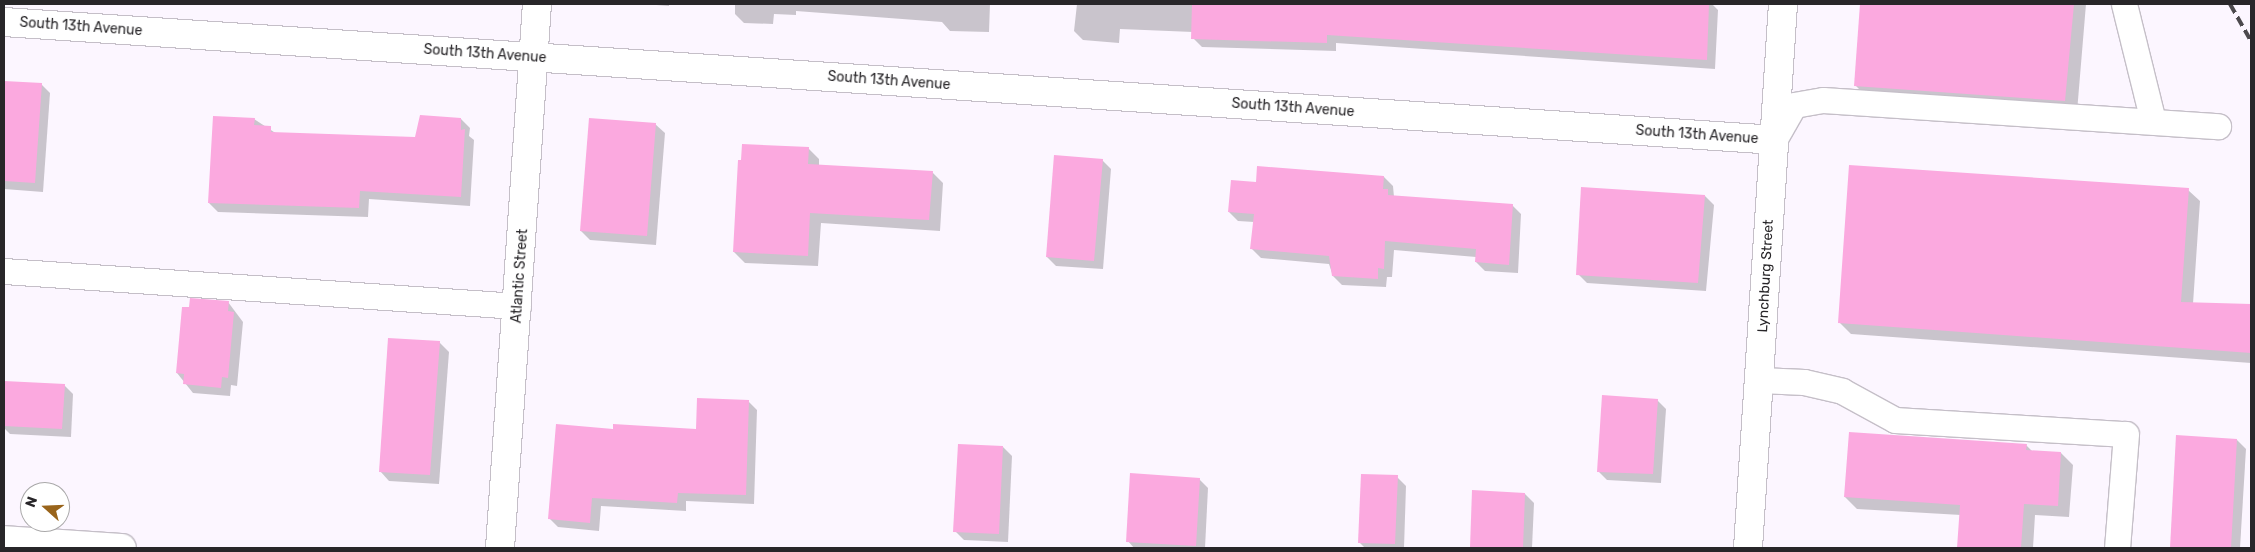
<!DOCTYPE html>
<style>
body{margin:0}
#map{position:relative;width:2255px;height:552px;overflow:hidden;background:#fcf6ff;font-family:Rubik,sans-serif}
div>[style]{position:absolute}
.shadow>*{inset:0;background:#0003}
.building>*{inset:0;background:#fba9df}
.roads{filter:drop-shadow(1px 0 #c5bfc8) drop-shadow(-1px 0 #c5bfc8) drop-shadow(0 1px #c5bfc8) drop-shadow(0 -1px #c5bfc8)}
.lane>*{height:25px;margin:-12.5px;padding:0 12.5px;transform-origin:12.5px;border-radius:12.5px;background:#fff}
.street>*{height:28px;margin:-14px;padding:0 14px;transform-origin:14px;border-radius:14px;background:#fff}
.rail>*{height:4px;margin-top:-2px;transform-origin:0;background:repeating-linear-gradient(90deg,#4c494d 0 10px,transparent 0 15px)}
span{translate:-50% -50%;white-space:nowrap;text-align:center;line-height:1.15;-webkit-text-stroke:5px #fff;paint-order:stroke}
.street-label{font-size:14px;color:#282629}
.frame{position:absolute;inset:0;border:5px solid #282629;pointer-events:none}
.north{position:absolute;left:20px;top:482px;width:50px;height:50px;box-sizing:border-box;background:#fff;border:1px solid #a9a8a9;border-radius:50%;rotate:290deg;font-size:14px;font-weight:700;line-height:20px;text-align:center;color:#282629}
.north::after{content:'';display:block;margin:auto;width:18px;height:22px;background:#99641b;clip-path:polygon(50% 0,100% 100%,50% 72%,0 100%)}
</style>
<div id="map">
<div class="shadow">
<i style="clip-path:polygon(643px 4px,669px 4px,669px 6px)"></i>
<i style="clip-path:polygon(735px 4px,990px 4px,989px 32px,950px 31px,942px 22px,796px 11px,796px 15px,774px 14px,773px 24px,744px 23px,735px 14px)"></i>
<i style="clip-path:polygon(1077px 4px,1712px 4px,1718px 10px,1715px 69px,1336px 43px,1336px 51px,1202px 47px,1193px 38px,1193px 32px,1120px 29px,1119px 43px,1083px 40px,1074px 31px)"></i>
<i style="clip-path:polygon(1861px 4px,2086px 4px,2077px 112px,1867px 97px,1855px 85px)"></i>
<i style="clip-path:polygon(4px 82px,41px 84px,50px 93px,43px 192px,4px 189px)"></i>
<i style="clip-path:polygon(254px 119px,277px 134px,416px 138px,461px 119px,470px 128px,469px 136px,474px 140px,470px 206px,369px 199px,368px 217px,218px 212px,209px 203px)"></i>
<i style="clip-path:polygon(655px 124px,665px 133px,656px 245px,590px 240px,581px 231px)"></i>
<i style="clip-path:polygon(808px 148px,819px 159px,819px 166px,932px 172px,943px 183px,940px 231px,821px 223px,818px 266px,745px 263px,734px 252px)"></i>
<i style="clip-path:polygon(1102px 160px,1111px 169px,1103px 269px,1056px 266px,1047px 257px)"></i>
<i style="clip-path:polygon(1384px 177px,1393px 186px,1394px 197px,1512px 205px,1521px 214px,1518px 273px,1485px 271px,1476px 262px,1476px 257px,1394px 250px,1392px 277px,1387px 277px,1386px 287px,1342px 285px,1333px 276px,1329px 264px,1261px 258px,1252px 249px,1254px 222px,1238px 221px,1229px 212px,1257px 184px)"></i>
<i style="clip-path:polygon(2188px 190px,2200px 201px,2193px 304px,2251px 305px,2251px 363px,1851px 334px,1840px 323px)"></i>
<i style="clip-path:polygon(1705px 196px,1714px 205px,1706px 291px,1587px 283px,1578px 274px)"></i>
<i style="clip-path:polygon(228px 302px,243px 322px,237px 386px,231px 385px,230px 396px,193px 393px,177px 373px,190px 309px)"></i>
<i style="clip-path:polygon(439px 342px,449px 352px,439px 484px,389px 481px,380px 471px)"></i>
<i style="clip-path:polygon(4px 382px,64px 385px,73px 394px,71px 437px,10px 434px,4px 428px)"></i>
<i style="clip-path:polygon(1657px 400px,1666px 409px,1661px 483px,1607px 480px,1598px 471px)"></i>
<i style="clip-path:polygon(748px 401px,757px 410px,754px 504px,686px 501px,686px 511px,601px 506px,599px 531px,558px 527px,549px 518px,614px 431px,697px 430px)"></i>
<i style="clip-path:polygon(2177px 436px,2237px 440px,2246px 449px,2240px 548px,2171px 548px)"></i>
<i style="clip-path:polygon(2026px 445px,2032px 451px,2061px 453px,2073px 465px,2069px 517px,2035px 515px,2033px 548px,1958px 548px,1961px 515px,1857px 509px,1845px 497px)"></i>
<i style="clip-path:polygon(1003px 447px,1012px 456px,1008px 542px,964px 540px,955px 531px)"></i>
<i style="clip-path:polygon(1397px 477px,1406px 486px,1404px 548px,1365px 548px,1360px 543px)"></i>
<i style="clip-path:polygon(1199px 479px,1208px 488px,1205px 548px,1134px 548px,1128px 541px)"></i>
<i style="clip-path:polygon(1474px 492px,1525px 494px,1534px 503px,1532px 548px,1471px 548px)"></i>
</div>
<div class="building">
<i style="clip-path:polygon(1192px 4px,1709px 4px,1707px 60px,1327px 35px,1327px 43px,1191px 39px)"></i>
<i style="clip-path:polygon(1860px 4px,2074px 4px,2065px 101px,1854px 86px)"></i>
<i style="clip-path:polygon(4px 81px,42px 83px,35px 183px,4px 181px)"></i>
<i style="clip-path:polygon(420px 115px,461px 118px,461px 130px,465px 129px,461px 197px,360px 191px,359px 208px,208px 203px,213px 116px,255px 118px,254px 125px,271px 126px,271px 132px,415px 137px)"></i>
<i style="clip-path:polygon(589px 118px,656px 123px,647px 236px,580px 231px)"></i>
<i style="clip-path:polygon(742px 144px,809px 147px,808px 164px,933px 171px,929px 220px,810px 213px,808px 256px,733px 252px,738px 160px,741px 160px)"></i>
<i style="clip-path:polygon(1054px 155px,1103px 159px,1094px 261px,1046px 257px)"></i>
<i style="clip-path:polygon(1849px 165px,2189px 188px,2181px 302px,2251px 304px,2251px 353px,1838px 323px)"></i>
<i style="clip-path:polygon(1257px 166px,1384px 176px,1383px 189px,1388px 189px,1388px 195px,1513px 204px,1509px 265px,1475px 262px,1476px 249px,1385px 241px,1384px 269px,1378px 268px,1378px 279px,1332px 276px,1329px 256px,1250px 249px,1254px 214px,1228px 212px,1231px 180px,1256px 182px)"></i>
<i style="clip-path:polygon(1581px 187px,1705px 195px,1698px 283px,1576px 275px)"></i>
<i style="clip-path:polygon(190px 298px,229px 301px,228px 311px,234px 312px,228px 378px,222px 377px,221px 388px,183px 384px,184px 374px,176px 373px,182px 307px,189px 307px)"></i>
<i style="clip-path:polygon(388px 338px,440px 341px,430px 475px,379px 472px)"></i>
<i style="clip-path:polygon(4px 381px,65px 384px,62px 429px,4px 426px)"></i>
<i style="clip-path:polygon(1602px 395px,1658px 399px,1653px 474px,1597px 472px)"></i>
<i style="clip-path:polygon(697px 398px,749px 400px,746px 495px,678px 493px,677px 503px,592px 498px,590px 523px,548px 519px,556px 424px,613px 429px,613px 424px,696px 429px)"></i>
<i style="clip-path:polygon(1849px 432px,2027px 444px,2026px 450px,2061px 452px,2058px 506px,2024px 504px,2021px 548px,1957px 548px,1960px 505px,1844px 497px)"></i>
<i style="clip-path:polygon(2176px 435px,2237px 439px,2231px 548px,2170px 548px)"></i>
<i style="clip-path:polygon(958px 444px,1003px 446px,999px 534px,953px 532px)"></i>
<i style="clip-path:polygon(1130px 473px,1200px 478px,1196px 546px,1126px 542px)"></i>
<i style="clip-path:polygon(1361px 474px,1398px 475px,1395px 544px,1358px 543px)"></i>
<i style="clip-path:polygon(1472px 490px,1525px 493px,1523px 548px,1470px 548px)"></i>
</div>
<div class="roads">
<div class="lane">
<i style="left:2124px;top:4px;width:121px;rotate:76.1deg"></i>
<i style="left:1774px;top:140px;width:40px;rotate:-60.3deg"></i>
<i style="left:1794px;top:105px;width:29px;rotate:-10deg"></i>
<i style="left:1823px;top:100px;width:396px;rotate:3.8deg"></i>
<i style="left:4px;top:271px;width:515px;rotate:3.9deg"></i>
<i style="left:1760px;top:380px;width:44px;rotate:2.6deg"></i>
<i style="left:1804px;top:382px;width:39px;rotate:13deg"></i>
<i style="left:1842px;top:391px;width:60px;rotate:28.7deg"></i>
<i style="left:1895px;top:420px;width:231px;rotate:3.5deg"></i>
<i style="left:2126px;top:434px;width:114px;rotate:94.5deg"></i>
</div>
<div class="street">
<i style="left:4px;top:22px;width:1774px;rotate:3.81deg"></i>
<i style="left:4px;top:540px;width:118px;rotate:3.9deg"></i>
<i style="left:500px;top:548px;width:545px;rotate:-86.11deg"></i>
<i style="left:1748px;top:548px;width:545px;rotate:-86.32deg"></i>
</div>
</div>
<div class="rail">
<i style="left:2230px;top:4px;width:43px;rotate:60.4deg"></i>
</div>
<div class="street-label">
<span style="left:81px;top:27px;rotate:4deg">South 13th Avenue</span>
<span style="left:485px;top:54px;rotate:4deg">South 13th Avenue</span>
<span style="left:889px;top:81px;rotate:4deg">South 13th Avenue</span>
<span style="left:1293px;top:108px;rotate:4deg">South 13th Avenue</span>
<span style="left:1697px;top:135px;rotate:4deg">South 13th Avenue</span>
<span style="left:520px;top:276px;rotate:-86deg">Atlantic Street</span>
<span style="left:1766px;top:276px;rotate:-87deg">Lynchburg Street</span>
</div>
<div class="frame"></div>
<div class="north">N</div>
</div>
